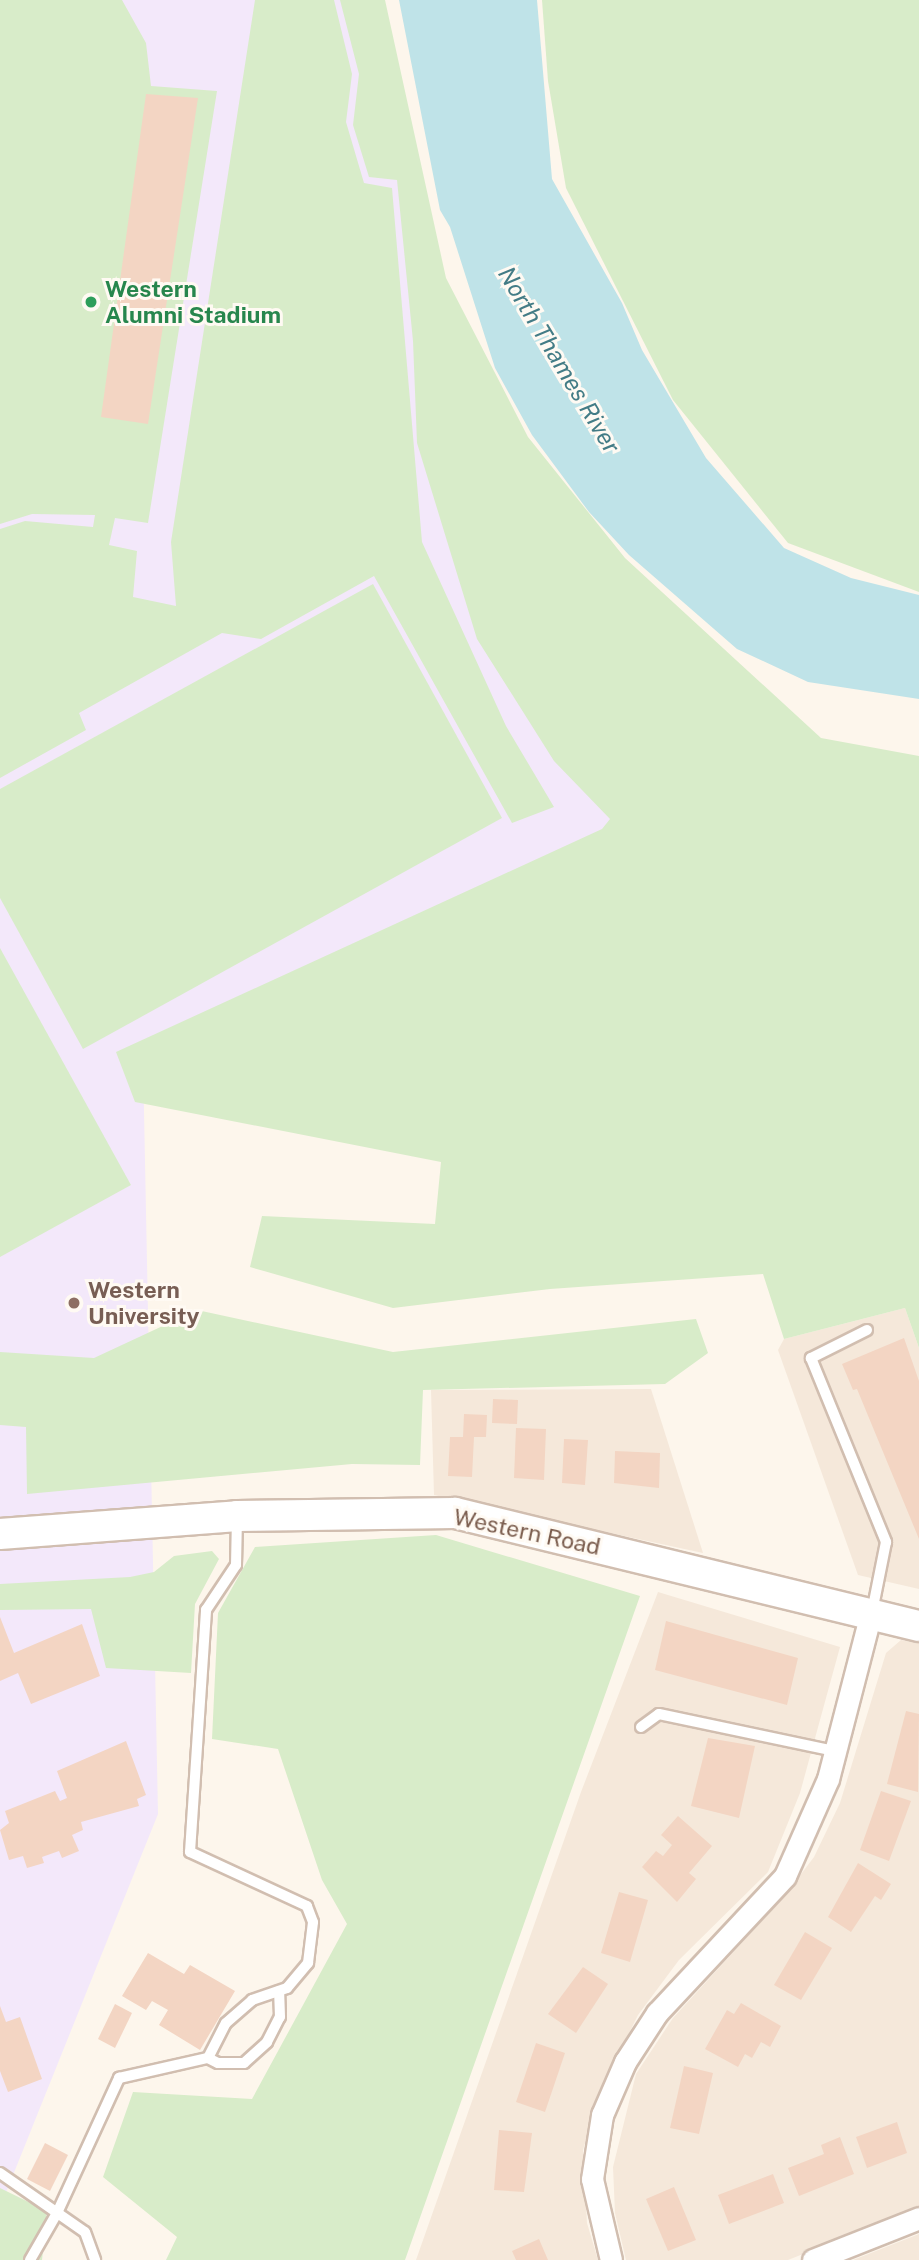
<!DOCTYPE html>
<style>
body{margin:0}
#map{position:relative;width:919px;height:2260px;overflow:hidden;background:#fdf6ec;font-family:"Public Sans",sans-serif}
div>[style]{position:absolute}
.residential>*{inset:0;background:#f5e8da}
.education>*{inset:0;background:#f3e8fa}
.green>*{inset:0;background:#d8ecc9}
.water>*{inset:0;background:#bfe3e8}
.building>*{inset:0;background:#f3d5c3}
.roads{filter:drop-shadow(2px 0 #d1beb0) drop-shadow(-2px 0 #d1beb0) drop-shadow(0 2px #d1beb0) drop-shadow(0 -2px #d1beb0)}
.service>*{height:10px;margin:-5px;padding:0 5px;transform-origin:5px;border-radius:5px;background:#fff}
.minor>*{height:21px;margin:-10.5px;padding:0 10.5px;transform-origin:10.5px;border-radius:10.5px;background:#fff}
.secondary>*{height:30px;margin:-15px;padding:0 15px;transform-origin:15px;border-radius:15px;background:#fff}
.dots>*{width:19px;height:19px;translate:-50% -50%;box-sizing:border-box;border:4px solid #fffaf3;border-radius:50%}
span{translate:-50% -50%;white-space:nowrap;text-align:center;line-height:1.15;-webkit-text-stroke:6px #fffaf3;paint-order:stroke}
.leisure-label{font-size:23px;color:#27864d;font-weight:700}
.left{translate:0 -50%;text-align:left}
.education-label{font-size:23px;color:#785e54;font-weight:700}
.street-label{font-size:23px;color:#7a5c4d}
.water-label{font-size:24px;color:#437c86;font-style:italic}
</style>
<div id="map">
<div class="residential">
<i style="clip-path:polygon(905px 1308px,919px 1348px,919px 1589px,858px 1575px,778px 1350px,784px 1339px)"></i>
<i style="clip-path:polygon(651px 1389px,703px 1553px,434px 1495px,431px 1390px)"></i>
<i style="clip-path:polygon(658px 1592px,840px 1647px,800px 1793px,768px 1872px,679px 1960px,638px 2015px,600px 2092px,583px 2150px,587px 2223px,598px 2260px,416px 2260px,581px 1792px)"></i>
<i style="clip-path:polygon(901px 1640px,919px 1643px,919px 2208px,788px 2260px,626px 2260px,615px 2213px,613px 2167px,636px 2074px,673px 2018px,783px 1898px,814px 1857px,840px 1803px,886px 1653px)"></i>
<i style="clip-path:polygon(919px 2234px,919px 2260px,853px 2260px)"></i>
</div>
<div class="education">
<i style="clip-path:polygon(0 0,365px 0,416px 228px,558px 503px,793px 742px,143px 1061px,158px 1814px,5px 2195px,0 2197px)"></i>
</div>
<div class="green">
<i style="clip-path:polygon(0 0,122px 0,146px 43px,151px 86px,217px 91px,148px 523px,115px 518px,109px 545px,137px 551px,133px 597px,176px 606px,171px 542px,255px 0,334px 0,352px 74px,346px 122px,364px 183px,392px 188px,422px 542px,506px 726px,554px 807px,512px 823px,374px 576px,261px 639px,222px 633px,79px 713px,86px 730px,0 778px,0 529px,25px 521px,93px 527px,95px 515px,32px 514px,0 524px)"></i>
<i style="clip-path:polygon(340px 0,385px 0,446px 278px,528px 437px,625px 558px,821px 738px,919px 756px,919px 1348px,905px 1308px,784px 1339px,763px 1274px,550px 1289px,393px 1308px,250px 1267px,262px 1216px,435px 1224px,441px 1162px,135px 1102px,116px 1052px,602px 829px,610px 819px,554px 761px,477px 639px,417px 443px,413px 341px,397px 180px,369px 177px,353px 125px,359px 74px)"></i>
<i style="clip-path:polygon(542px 0,919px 0,919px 592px,788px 543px,673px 400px,566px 188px,548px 81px)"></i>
<i style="clip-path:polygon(373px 584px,502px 818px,83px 1049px,0 898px,0 789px)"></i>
<i style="clip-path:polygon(0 948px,131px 1185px,0 1257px)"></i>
<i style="clip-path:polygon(197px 1310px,393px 1352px,696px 1319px,708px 1353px,665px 1384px,423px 1390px,420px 1465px,352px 1464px,27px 1494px,26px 1427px,0 1425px,0 1352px,94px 1358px)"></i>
<i style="clip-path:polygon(436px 1535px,640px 1596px,405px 2260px,166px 2260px,177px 2237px,103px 2177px,133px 2092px,252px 2099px,347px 1924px,322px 1880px,278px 1749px,212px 1739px,218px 1613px,255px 1547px)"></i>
<i style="clip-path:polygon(212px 1551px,219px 1559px,195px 1604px,191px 1673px,106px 1668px,91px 1609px,0 1610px,0 1584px,130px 1577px,154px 1572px,174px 1556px)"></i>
<i style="clip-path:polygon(0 2188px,47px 2211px,42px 2260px,0 2260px)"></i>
</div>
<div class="water">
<i style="clip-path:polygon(399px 0,537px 0,552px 179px,622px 303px,642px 350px,706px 458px,784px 548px,851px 578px,919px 595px,919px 699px,808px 682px,737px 649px,629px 555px,589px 512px,532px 435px,495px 368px,450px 227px,440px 210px)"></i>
</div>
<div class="building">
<i style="clip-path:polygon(146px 94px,198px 98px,148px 424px,101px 417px)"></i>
<i style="clip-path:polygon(904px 1338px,919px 1381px,919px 1539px,857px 1389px,853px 1390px,842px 1364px)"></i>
<i style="clip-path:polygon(493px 1399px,518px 1400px,517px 1424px,492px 1423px)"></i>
<i style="clip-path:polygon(464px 1414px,487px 1415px,486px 1437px,474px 1437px,472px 1477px,448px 1476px,450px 1437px,463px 1437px)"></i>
<i style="clip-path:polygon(516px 1428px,546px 1429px,544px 1480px,514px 1478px)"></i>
<i style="clip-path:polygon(564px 1439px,588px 1440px,585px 1485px,562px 1483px)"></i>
<i style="clip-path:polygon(615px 1451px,660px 1453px,659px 1488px,614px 1483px)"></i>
<i style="clip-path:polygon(0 1617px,14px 1653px,82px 1624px,100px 1676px,31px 1704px,18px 1673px,0 1681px)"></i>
<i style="clip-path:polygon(666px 1621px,798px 1658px,787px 1705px,655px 1670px)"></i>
<i style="clip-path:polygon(906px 1711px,919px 1714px,918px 1792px,887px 1784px)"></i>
<i style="clip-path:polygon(708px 1738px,755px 1746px,739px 1818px,691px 1806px)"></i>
<i style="clip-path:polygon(126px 1741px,146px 1795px,137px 1799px,139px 1806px,81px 1822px,83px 1830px,72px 1835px,79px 1851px,62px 1858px,59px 1851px,42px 1857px,44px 1863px,27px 1868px,23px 1856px,9px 1860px,0 1830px,9px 1823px,5px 1811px,55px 1791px,60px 1801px,67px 1798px,57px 1771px)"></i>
<i style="clip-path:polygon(881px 1791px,911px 1801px,889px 1861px,860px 1850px)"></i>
<i style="clip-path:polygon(678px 1816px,712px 1846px,689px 1873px,696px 1879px,677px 1902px,642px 1867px,656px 1851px,663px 1856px,672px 1845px,661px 1835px)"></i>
<i style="clip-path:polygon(858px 1863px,891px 1884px,881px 1900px,875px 1896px,851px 1932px,828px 1917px)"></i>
<i style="clip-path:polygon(619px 1892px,648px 1900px,630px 1962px,601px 1953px)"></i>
<i style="clip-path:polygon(805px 1932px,832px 1948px,801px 2000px,774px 1985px)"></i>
<i style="clip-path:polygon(148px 1953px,184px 1974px,190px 1965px,235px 1991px,200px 2050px,159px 2025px,168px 2010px,152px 2001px,146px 2010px,122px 1996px)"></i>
<i style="clip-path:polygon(583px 1967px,608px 1984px,576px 2033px,548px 2014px)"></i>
<i style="clip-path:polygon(741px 2003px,781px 2026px,770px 2047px,761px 2042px,752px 2058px,745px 2054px,738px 2067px,705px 2049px,727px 2010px,734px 2014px)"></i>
<i style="clip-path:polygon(115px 2004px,132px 2013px,115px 2048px,98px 2039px)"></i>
<i style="clip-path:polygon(0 2006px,6px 2022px,20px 2017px,42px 2079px,8px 2092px,0 2071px)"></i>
<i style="clip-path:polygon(536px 2043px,565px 2053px,545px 2112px,516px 2102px)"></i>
<i style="clip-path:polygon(684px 2066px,713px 2073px,699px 2134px,670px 2128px)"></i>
<i style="clip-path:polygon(897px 2122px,907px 2153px,867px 2168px,856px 2137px)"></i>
<i style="clip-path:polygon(499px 2130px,532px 2133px,524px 2192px,494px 2190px)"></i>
<i style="clip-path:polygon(840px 2137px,854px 2174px,799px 2196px,788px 2168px,824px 2154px,821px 2145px)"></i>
<i style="clip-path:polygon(45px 2143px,68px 2155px,50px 2191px,27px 2179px)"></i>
<i style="clip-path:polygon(773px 2174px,784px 2203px,729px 2224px,718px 2195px)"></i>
<i style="clip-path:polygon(674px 2187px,696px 2240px,668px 2251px,646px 2199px)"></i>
<i style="clip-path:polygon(539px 2239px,548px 2260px,516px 2260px,512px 2251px)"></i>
</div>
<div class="roads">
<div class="service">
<i style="left:867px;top:1330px;width:63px;rotate:153.4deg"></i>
<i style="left:811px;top:1358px;width:199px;rotate:67.8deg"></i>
<i style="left:886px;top:1542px;width:71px;rotate:101.3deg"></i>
<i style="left:641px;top:1727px;width:22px;rotate:-36deg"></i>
<i style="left:659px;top:1714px;width:180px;rotate:11.9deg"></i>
<i style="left:208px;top:2058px;width:11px;rotate:27deg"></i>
<i style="left:218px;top:2063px;width:26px"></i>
<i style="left:244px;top:2063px;width:31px;rotate:-42deg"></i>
<i style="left:267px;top:2042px;width:28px;rotate:-63deg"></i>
<i style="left:280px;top:2017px;width:26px;rotate:-92deg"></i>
<i style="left:0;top:2173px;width:103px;rotate:34.8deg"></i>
<i style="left:85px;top:2232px;width:30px;rotate:70deg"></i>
<i style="left:30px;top:2260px;width:54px;rotate:-60.1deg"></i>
<i style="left:57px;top:2213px;width:149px;rotate:-65.3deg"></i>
<i style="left:119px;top:2078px;width:91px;rotate:-12.7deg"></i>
<i style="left:208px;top:2058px;width:39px;rotate:-63deg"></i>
<i style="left:226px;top:2023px;width:35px;rotate:-41deg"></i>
<i style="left:252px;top:2000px;width:37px;rotate:-19deg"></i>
<i style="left:287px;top:1988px;width:33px;rotate:-50deg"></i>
<i style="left:308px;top:1963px;width:41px;rotate:-83deg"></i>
<i style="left:313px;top:1922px;width:17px;rotate:-111deg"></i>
<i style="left:307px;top:1906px;width:129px;rotate:-155.2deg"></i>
<i style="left:190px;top:1852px;width:243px;rotate:-86.2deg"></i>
<i style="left:206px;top:1610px;width:54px;rotate:-56.3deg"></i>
<i style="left:236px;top:1565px;width:47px;rotate:-88.8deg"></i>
</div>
<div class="minor">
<i style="left:611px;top:2260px;width:83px;rotate:-103.2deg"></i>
<i style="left:592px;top:2179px;width:65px;rotate:-81.1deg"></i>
<i style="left:602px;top:2115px;width:58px;rotate:-66.5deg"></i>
<i style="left:625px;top:2062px;width:59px;rotate:-56.9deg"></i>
<i style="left:657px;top:2013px;width:187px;rotate:-46.9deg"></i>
<i style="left:785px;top:1876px;width:106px;rotate:-66.1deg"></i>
<i style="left:828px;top:1779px;width:171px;rotate:-75.5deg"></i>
<i style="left:813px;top:2260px;width:114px;rotate:-21.6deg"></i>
</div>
<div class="secondary">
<i style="left:0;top:1534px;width:238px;rotate:-4.3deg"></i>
<i style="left:237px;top:1516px;width:218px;rotate:-0.8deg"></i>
<i style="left:455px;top:1513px;width:478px;rotate:13.7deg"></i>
</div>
</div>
<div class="dots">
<i style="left:91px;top:302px;background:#2e9e5b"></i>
<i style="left:74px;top:1303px;background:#8d6e63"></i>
</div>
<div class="leisure-label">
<span class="left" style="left:105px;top:302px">Western<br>Alumni Stadium</span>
</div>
<div class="education-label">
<span class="left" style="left:88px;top:1303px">Western<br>University</span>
</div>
<div class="street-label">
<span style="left:527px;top:1532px;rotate:12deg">Western Road</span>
</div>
<div class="water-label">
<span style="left:559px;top:360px;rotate:59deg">North Thames River</span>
</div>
</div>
